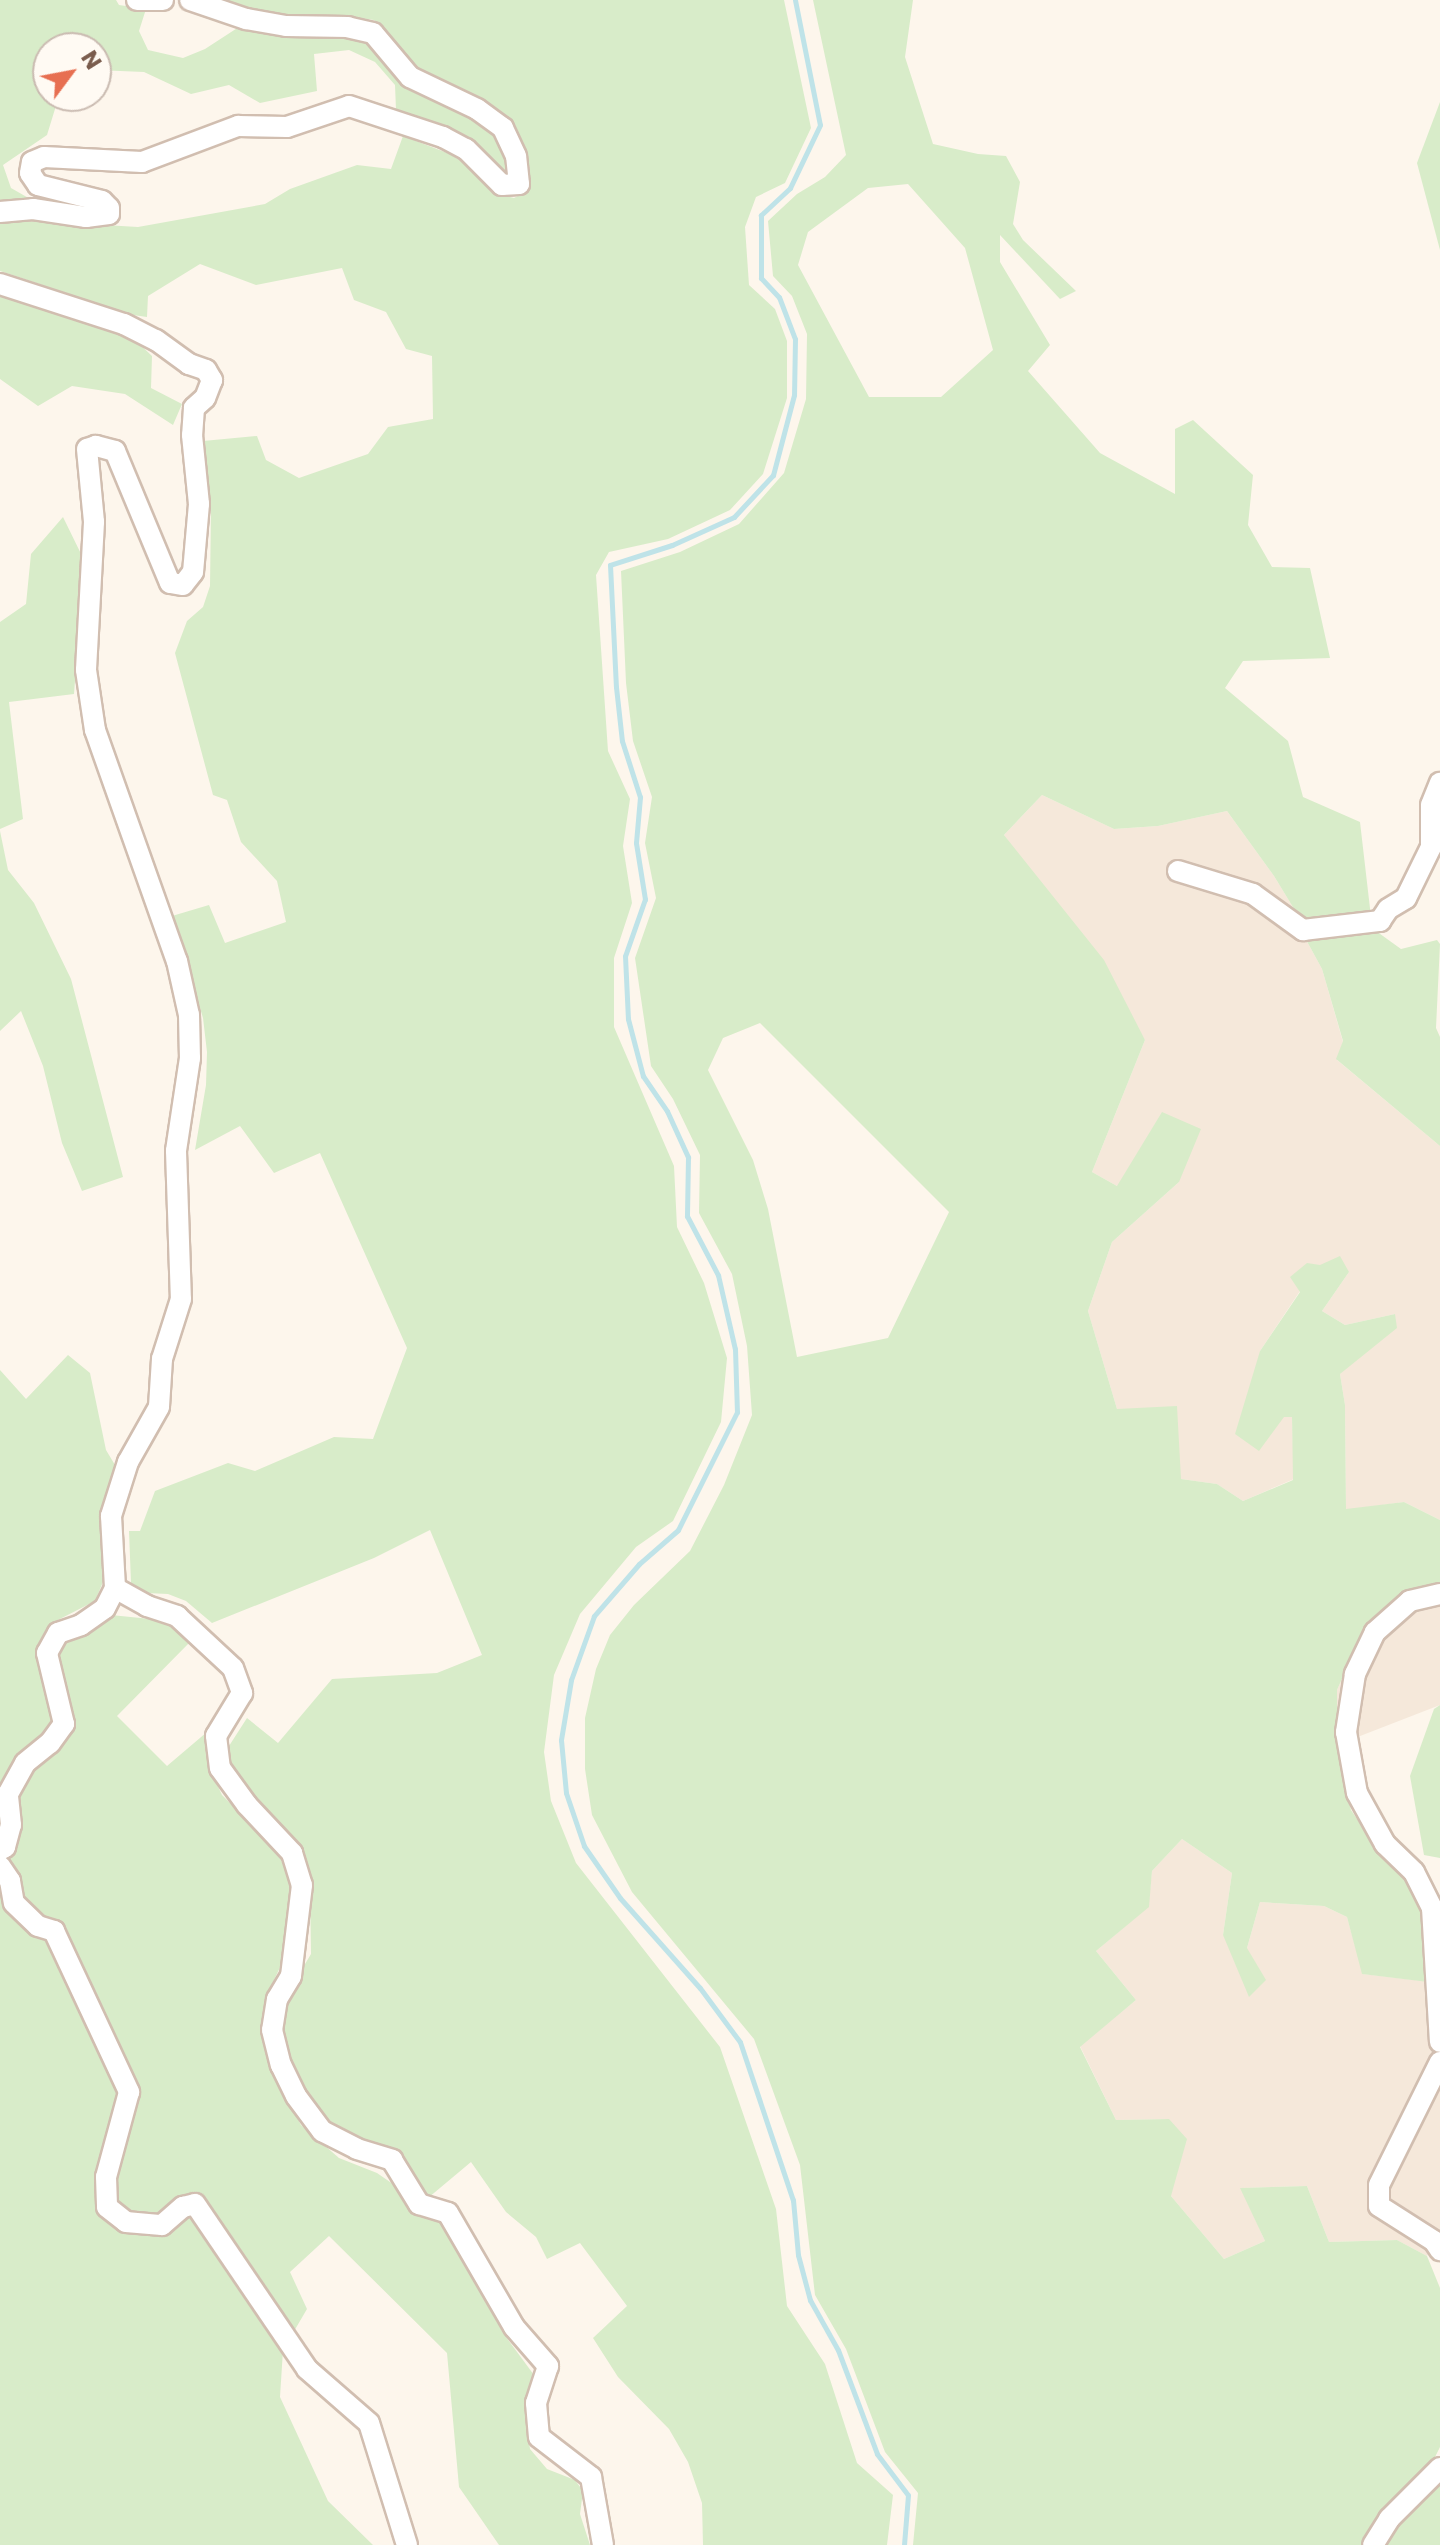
<!DOCTYPE html>
<style>
body{margin:0}
#map{position:relative;width:1440px;height:2545px;overflow:hidden;background:#fdf6ec;font-family:Poppins,sans-serif}
div>[style]{position:absolute}
.residential>*{inset:0;background:#f5e8da}
.green>*{inset:0;background:#d8ecc9}
.stream>*{height:5px;margin:-2.5px;padding:0 2.5px;transform-origin:2.5px;border-radius:2.5px;background:#bfe3e8}
.roads{filter:drop-shadow(2px 0 #d1beb0) drop-shadow(-2px 0 #d1beb0) drop-shadow(0 2px #d1beb0) drop-shadow(0 -2px #d1beb0)}
.street>*{height:20px;margin:-10px;padding:0 10px;transform-origin:10px;border-radius:10px;background:#fff}
span{translate:-50% -50%;white-space:nowrap;text-align:center;line-height:1.15;-webkit-text-stroke:8px #fffaf3;paint-order:stroke}
.north{position:absolute;left:32px;top:32px;width:80px;height:80px;box-sizing:border-box;background:#fffaf3;border:2px solid #cabbb1;border-radius:50%;rotate:58deg;font-size:22px;font-weight:700;line-height:32px;text-align:center;color:#7a5c4d}
.north::after{content:'';display:block;margin:auto;width:28px;height:36px;background:#e76f51;clip-path:polygon(50% 0,100% 100%,50% 72%,0 100%)}
</style>
<div id="map">
<div class="residential">
<i style="clip-path:polygon(1042px 795px,1114px 829px,1158px 826px,1227px 811px,1274px 876px,1302px 922px,1304px 936px,1322px 969px,1343px 1042px,1337px 1060px,1440px 1146px,1440px 1520px,1404px 1502px,1346px 1510px,1345px 1405px,1340px 1374px,1395px 1314px,1345px 1325px,1322px 1311px,1349px 1272px,1300px 1291px,1260px 1351px,1284px 1417px,1292px 1417px,1294px 1479px,1243px 1501px,1217px 1484px,1181px 1479px,1117px 1409px,1088px 1311px,1112px 1242px,1179px 1182px,1117px 1186px,1092px 1172px,1145px 1040px,1004px 835px)"></i>
<i style="clip-path:polygon(1440px 1585px,1440px 1705px,1337px 1745px,1337px 1690px,1362px 1634px,1402px 1594px)"></i>
<i style="clip-path:polygon(1182px 1839px,1232px 1873px,1223px 1935px,1247px 1948px,1260px 1902px,1324px 1906px,1347px 1917px,1363px 1974px,1440px 1983px,1440px 2237px,1427px 2256px,1397px 2240px,1329px 2242px,1307px 2186px,1241px 2188px,1265px 2241px,1224px 2259px,1171px 2196px,1168px 2119px,1116px 2120px,1080px 2046px,1136px 2000px,1096px 1951px,1148px 1907px,1152px 1871px)"></i>
</div>
<div class="green">
<i style="clip-path:polygon(0 0,116px 0,119px 5px,146px 9px,139px 31px,148px 50px,183px 58px,205px 49px,245px 23px,369px 36px,499px 131px,513px 171px,506px 176px,462px 135px,396px 110px,395px 85px,375px 62px,349px 50px,314px 54px,317px 91px,260px 103px,229px 85px,191px 94px,144px 72px,96px 70px,96px 48px,48px 48px,48px 96px,59px 96px,47px 135px,3px 165px,11px 188px,39px 204px,0 207px)"></i>
<i style="clip-path:polygon(221px 0,784px 0,811px 128px,785px 183px,756px 197px,745px 227px,749px 285px,775px 309px,787px 341px,787px 398px,763px 474px,730px 510px,668px 539px,609px 552px,596px 575px,608px 751px,630px 799px,623px 846px,632px 903px,614px 958px,614px 1027px,674px 1166px,677px 1227px,704px 1283px,727px 1358px,721px 1422px,673px 1521px,636px 1547px,580px 1614px,554px 1675px,544px 1752px,551px 1801px,576px 1863px,720px 2047px,776px 2209px,787px 2306px,825px 2364px,857px 2463px,893px 2495px,887px 2545px,703px 2545px,702px 2503px,688px 2462px,669px 2429px,618px 2377px,593px 2338px,627px 2306px,580px 2243px,547px 2259px,536px 2237px,506px 2212px,471px 2162px,428px 2198px,412px 2175px,329px 2129px,299px 2093px,278px 2029px,281px 2004px,311px 1954px,310px 1888px,231px 1767px,229px 1746px,247px 1718px,278px 1743px,332px 1679px,437px 1673px,482px 1655px,430px 1530px,374px 1558px,212px 1623px,186px 1601px,168px 1594px,146px 1593px,131px 1583px,129px 1531px,140px 1531px,155px 1491px,228px 1463px,255px 1471px,334px 1437px,373px 1439px,407px 1348px,320px 1153px,274px 1173px,240px 1126px,195px 1150px,206px 1085px,207px 1052px,203px 1018px,172px 916px,209px 905px,225px 943px,286px 922px,277px 881px,241px 842px,227px 800px,213px 795px,175px 653px,187px 621px,203px 607px,210px 586px,211px 507px,203px 441px,257px 436px,266px 460px,299px 478px,368px 454px,388px 427px,433px 419px,432px 356px,406px 349px,386px 312px,354px 300px,342px 268px,256px 285px,200px 264px,148px 296px,147px 317px,133px 315px,0 271px,0 223px,37px 221px,138px 227px,265px 204px,290px 189px,357px 165px,391px 169px,403px 136px,450px 154px,472px 168px,495px 193px,514px 198px,529px 190px,530px 169px,524px 146px,507px 120px,414px 73px,374px 20px,353px 17px,302px 20px,274px 16px)"></i>
<i style="clip-path:polygon(evenodd,813px 0,913px 0,905px 57px,933px 144px,978px 154px,1006px 156px,1020px 182px,1013px 224px,1023px 240px,1076px 291px,1060px 299px,1000px 235px,1000px 262px,1050px 345px,1028px 371px,1100px 453px,1175px 494px,1175px 429px,1193px 420px,1253px 475px,1248px 525px,1272px 567px,1310px 568px,1330px 658px,1243px 661px,1225px 688px,1288px 741px,1303px 797px,1360px 822px,1371px 917px,1302px 922px,1274px 876px,1227px 811px,1158px 826px,1114px 829px,1042px 795px,1004px 835px,1104px 960px,1145px 1040px,1092px 1172px,1117px 1186px,1162px 1112px,1201px 1129px,1179px 1182px,1112px 1242px,1088px 1311px,1117px 1409px,1177px 1406px,1181px 1479px,1217px 1484px,1243px 1501px,1293px 1480px,1292px 1417px,1284px 1417px,1259px 1451px,1235px 1434px,1260px 1351px,1300px 1292px,1290px 1277px,1307px 1263px,1320px 1265px,1340px 1256px,1349px 1272px,1322px 1311px,1345px 1325px,1395px 1314px,1397px 1328px,1340px 1374px,1345px 1405px,1346px 1509px,1404px 1502px,1440px 1520px,1440px 1585px,1402px 1594px,1362px 1634px,1337px 1690px,1337px 1745px,1351px 1810px,1383px 1858px,1409px 1881px,1425px 1913px,1428px 1982px,1362px 1974px,1347px 1917px,1324px 1906px,1260px 1902px,1247px 1948px,1266px 1980px,1249px 1997px,1223px 1935px,1232px 1873px,1182px 1839px,1152px 1871px,1149px 1907px,1096px 1951px,1136px 2000px,1080px 2047px,1116px 2120px,1169px 2119px,1187px 2139px,1171px 2196px,1224px 2259px,1265px 2241px,1240px 2188px,1307px 2186px,1329px 2242px,1397px 2240px,1427px 2256px,1440px 2288px,1440px 2447px,1433px 2461px,1385px 2506px,1362px 2545px,913px 2545px,918px 2493px,885px 2452px,846px 2349px,815px 2295px,800px 2165px,754px 2039px,632px 1892px,592px 1815px,585px 1769px,585px 1718px,596px 1669px,610px 1635px,634px 1605px,690px 1551px,724px 1485px,752px 1415px,747px 1346px,732px 1274px,699px 1213px,700px 1155px,673px 1099px,651px 1066px,635px 958px,656px 898px,645px 843px,652px 797px,633px 741px,626px 683px,621px 571px,680px 552px,739px 524px,784px 473px,806px 399px,807px 334px,792px 296px,773px 276px,768px 221px,797px 194px,825px 177px,846px 155px,813px 0,908px 184px,965px 248px,993px 350px,941px 397px,869px 397px,798px 265px,808px 232px,868px 188px,908px 184px,813px 0,760px 1023px,949px 1212px,888px 1338px,797px 1357px,768px 1209px,753px 1160px,708px 1070px,723px 1038px,760px 1023px)"></i>
<i style="clip-path:polygon(1440px 102px,1440px 250px,1417px 163px)"></i>
<i style="clip-path:polygon(0 291px,131px 336px,152px 356px,151px 388px,182px 404px,173px 425px,125px 394px,72px 386px,38px 406px,0 379px)"></i>
<i style="clip-path:polygon(63px 517px,84px 560px,74px 694px,9px 702px,23px 819px,0 829px,0 622px,26px 604px,31px 554px)"></i>
<i style="clip-path:polygon(0 831px,8px 870px,34px 903px,71px 979px,123px 1177px,82px 1191px,62px 1143px,43px 1066px,21px 1011px,0 1031px)"></i>
<i style="clip-path:polygon(1376px 931px,1401px 949px,1437px 940px,1440px 944px,1436px 1028px,1440px 1037px,1440px 1146px,1336px 1059px,1343px 1041px,1322px 969px,1304px 936px)"></i>
<i style="clip-path:polygon(68px 1355px,90px 1373px,106px 1450px,115px 1465px,104px 1517px,103px 1582px,95px 1601px,52px 1623px,39px 1644px,40px 1664px,56px 1725px,0 1791px,0 1370px,26px 1399px)"></i>
<i style="clip-path:polygon(111px 1615px,170px 1621px,190px 1642px,117px 1716px,167px 1766px,207px 1732px,212px 1774px,222px 1795px,277px 1850px,294px 1891px,283px 1961px,266px 1997px,264px 2033px,281px 2087px,301px 2125px,339px 2158px,377px 2173px,445px 2220px,503px 2333px,534px 2375px,525px 2409px,530px 2449px,547px 2469px,575px 2480px,583px 2491px,580px 2514px,590px 2545px,499px 2545px,459px 2487px,447px 2353px,329px 2236px,290px 2272px,307px 2309px,283px 2350px,280px 2397px,328px 2501px,373px 2545px,0 2545px,0 1866px,15px 1847px,17px 1797px,34px 1767px,55px 1746px,55px 1653px,65px 1641px)"></i>
<i style="clip-path:polygon(1440px 1705px,1440px 1858px,1424px 1855px,1410px 1776px,1434px 1709px)"></i>
<i style="clip-path:polygon(1440px 2477px,1440px 2545px,1386px 2545px,1396px 2527px)"></i>
</div>
<div class="stream">
<i style="left:795px;top:0;width:127px;rotate:78.7deg"></i>
<i style="left:820px;top:125px;width:70px;rotate:115.5deg"></i>
<i style="left:790px;top:188px;width:40px;rotate:137deg"></i>
<i style="left:761px;top:215px;width:63px;rotate:90deg"></i>
<i style="left:761px;top:278px;width:26px;rotate:47deg"></i>
<i style="left:779px;top:297px;width:45px;rotate:69.1deg"></i>
<i style="left:795px;top:339px;width:56px;rotate:91deg"></i>
<i style="left:794px;top:395px;width:83px;rotate:104.7deg"></i>
<i style="left:773px;top:475px;width:57px;rotate:132.9deg"></i>
<i style="left:734px;top:517px;width:68px;rotate:155.7deg"></i>
<i style="left:672px;top:545px;width:65px;rotate:162.1deg"></i>
<i style="left:610px;top:565px;width:122px;rotate:87.2deg"></i>
<i style="left:616px;top:687px;width:54px;rotate:83.7deg"></i>
<i style="left:622px;top:741px;width:59px;rotate:72.2deg"></i>
<i style="left:640px;top:797px;width:46px;rotate:95deg"></i>
<i style="left:636px;top:843px;width:57px;rotate:80.9deg"></i>
<i style="left:645px;top:899px;width:60px;rotate:109.3deg"></i>
<i style="left:625px;top:956px;width:63px;rotate:87.3deg"></i>
<i style="left:628px;top:1019px;width:59px;rotate:75.3deg"></i>
<i style="left:643px;top:1076px;width:42px;rotate:55.6deg"></i>
<i style="left:667px;top:1111px;width:51px;rotate:65.5deg"></i>
<i style="left:688px;top:1157px;width:59px;rotate:91deg"></i>
<i style="left:687px;top:1216px;width:67px;rotate:62.3deg"></i>
<i style="left:718px;top:1275px;width:76px;rotate:77.1deg"></i>
<i style="left:735px;top:1349px;width:63px;rotate:88.2deg"></i>
<i style="left:737px;top:1412px;width:132px;rotate:116.6deg"></i>
<i style="left:678px;top:1530px;width:52px;rotate:138.9deg"></i>
<i style="left:639px;top:1564px;width:69px;rotate:130.9deg"></i>
<i style="left:594px;top:1616px;width:68px;rotate:109.8deg"></i>
<i style="left:571px;top:1680px;width:61px;rotate:99.5deg"></i>
<i style="left:561px;top:1740px;width:53px;rotate:84.6deg"></i>
<i style="left:566px;top:1793px;width:56px;rotate:71.2deg"></i>
<i style="left:584px;top:1846px;width:63px;rotate:55.3deg"></i>
<i style="left:620px;top:1898px;width:120px;rotate:48.4deg"></i>
<i style="left:700px;top:1988px;width:67px;rotate:53.5deg"></i>
<i style="left:740px;top:2042px;width:167px;rotate:71.5deg"></i>
<i style="left:793px;top:2200px;width:55px;rotate:84.8deg"></i>
<i style="left:798px;top:2255px;width:47px;rotate:75.1deg"></i>
<i style="left:810px;top:2300px;width:57px;rotate:60.8deg"></i>
<i style="left:838px;top:2350px;width:111px;rotate:69.4deg"></i>
<i style="left:877px;top:2454px;width:51px;rotate:52.9deg"></i>
<i style="left:908px;top:2495px;width:50px;rotate:94.6deg"></i>
</div>
<div class="roads">
<div class="street">
<i style="left:137px;top:0;width:26px"></i>
<i style="left:0;top:212px;width:33px;rotate:-5deg"></i>
<i style="left:33px;top:209px;width:54px;rotate:8.6deg"></i>
<i style="left:86px;top:217px;width:23px;rotate:-7deg"></i>
<i style="left:109px;top:214px;width:6px;rotate:-90deg"></i>
<i style="left:109px;top:208px;width:10px;rotate:-135deg"></i>
<i style="left:102px;top:201px;width:66px;rotate:-166deg"></i>
<i style="left:38px;top:185px;width:14px;rotate:-124deg"></i>
<i style="left:30px;top:173px;width:11px;rotate:-80deg"></i>
<i style="left:32px;top:162px;width:13px;rotate:-23deg"></i>
<i style="left:44px;top:157px;width:98px;rotate:2.9deg"></i>
<i style="left:142px;top:162px;width:103px;rotate:-20.6deg"></i>
<i style="left:238px;top:126px;width:49px;rotate:1.2deg"></i>
<i style="left:287px;top:127px;width:65px;rotate:-18.7deg"></i>
<i style="left:349px;top:106px;width:99px;rotate:18.3deg"></i>
<i style="left:443px;top:137px;width:26px;rotate:28deg"></i>
<i style="left:466px;top:149px;width:51px;rotate:45deg"></i>
<i style="left:502px;top:185px;width:17px;rotate:-3deg"></i>
<i style="left:519px;top:184px;width:28px;rotate:-96deg"></i>
<i style="left:516px;top:156px;width:31px;rotate:-115deg"></i>
<i style="left:503px;top:128px;width:32px;rotate:-144deg"></i>
<i style="left:477px;top:109px;width:74px;rotate:-154.5deg"></i>
<i style="left:410px;top:77px;width:57px;rotate:-130.1deg"></i>
<i style="left:373px;top:33px;width:26px;rotate:-167deg"></i>
<i style="left:348px;top:27px;width:62px;rotate:-179.1deg"></i>
<i style="left:286px;top:26px;width:41px;rotate:-170.1deg"></i>
<i style="left:246px;top:19px;width:59px;rotate:-161.3deg"></i>
<i style="left:0;top:284px;width:130px;rotate:17.9deg"></i>
<i style="left:124px;top:324px;width:36px;rotate:27deg"></i>
<i style="left:156px;top:340px;width:41px;rotate:36deg"></i>
<i style="left:189px;top:364px;width:18px;rotate:19deg"></i>
<i style="left:206px;top:370px;width:12px;rotate:59deg"></i>
<i style="left:212px;top:380px;width:19px;rotate:111deg"></i>
<i style="left:205px;top:398px;width:15px;rotate:138deg"></i>
<i style="left:194px;top:408px;width:27px;rotate:94deg"></i>
<i style="left:192px;top:435px;width:69px;rotate:84.2deg"></i>
<i style="left:199px;top:504px;width:68px;rotate:95deg"></i>
<i style="left:193px;top:572px;width:16px;rotate:128deg"></i>
<i style="left:183px;top:585px;width:13px;rotate:-171deg"></i>
<i style="left:170px;top:583px;width:143px;rotate:-112.6deg"></i>
<i style="left:115px;top:451px;width:20px;rotate:-165deg"></i>
<i style="left:96px;top:446px;width:9px;rotate:162deg"></i>
<i style="left:87px;top:449px;width:73px;rotate:84.5deg"></i>
<i style="left:94px;top:522px;width:148px;rotate:93.1deg"></i>
<i style="left:86px;top:670px;width:61px;rotate:81.5deg"></i>
<i style="left:95px;top:730px;width:245px;rotate:70.5deg"></i>
<i style="left:177px;top:961px;width:55px;rotate:77.5deg"></i>
<i style="left:189px;top:1015px;width:43px;rotate:88.7deg"></i>
<i style="left:190px;top:1058px;width:94px;rotate:98.6deg"></i>
<i style="left:176px;top:1151px;width:148px;rotate:88.1deg"></i>
<i style="left:181px;top:1299px;width:63px;rotate:107.6deg"></i>
<i style="left:162px;top:1359px;width:48px;rotate:93.6deg"></i>
<i style="left:159px;top:1407px;width:63px;rotate:119.4deg"></i>
<i style="left:128px;top:1462px;width:57px;rotate:107.5deg"></i>
<i style="left:111px;top:1516px;width:72px;rotate:86.8deg"></i>
<i style="left:115px;top:1588px;width:37px;rotate:29deg"></i>
<i style="left:147px;top:1606px;width:32px;rotate:18deg"></i>
<i style="left:177px;top:1616px;width:76px;rotate:42.9deg"></i>
<i style="left:233px;top:1668px;width:27px;rotate:70deg"></i>
<i style="left:242px;top:1693px;width:50px;rotate:121.2deg"></i>
<i style="left:216px;top:1736px;width:32px;rotate:83deg"></i>
<i style="left:220px;top:1768px;width:46px;rotate:53.9deg"></i>
<i style="left:247px;top:1805px;width:66px;rotate:46.8deg"></i>
<i style="left:292px;top:1853px;width:34px;rotate:73deg"></i>
<i style="left:302px;top:1885px;width:92px;rotate:96.9deg"></i>
<i style="left:291px;top:1976px;width:27px;rotate:121deg"></i>
<i style="left:277px;top:1999px;width:31px;rotate:99deg"></i>
<i style="left:272px;top:2030px;width:36px;rotate:76deg"></i>
<i style="left:281px;top:2065px;width:34px;rotate:64deg"></i>
<i style="left:296px;top:2096px;width:44px;rotate:53.4deg"></i>
<i style="left:322px;top:2131px;width:39px;rotate:27deg"></i>
<i style="left:357px;top:2149px;width:37px;rotate:17deg"></i>
<i style="left:392px;top:2160px;width:52px;rotate:58.5deg"></i>
<i style="left:419px;top:2204px;width:30px;rotate:17deg"></i>
<i style="left:448px;top:2213px;width:132px;rotate:59.9deg"></i>
<i style="left:514px;top:2327px;width:52px;rotate:48.9deg"></i>
<i style="left:548px;top:2366px;width:39px;rotate:108deg"></i>
<i style="left:536px;top:2403px;width:34px;rotate:85deg"></i>
<i style="left:539px;top:2437px;width:66px;rotate:37.6deg"></i>
<i style="left:591px;top:2477px;width:69px;rotate:80deg"></i>
<i style="left:1178px;top:871px;width:78px;rotate:17deg"></i>
<i style="left:1253px;top:894px;width:62px;rotate:35.8deg"></i>
<i style="left:1303px;top:930px;width:78px;rotate:-6.7deg"></i>
<i style="left:1380px;top:921px;width:14px;rotate:-56deg"></i>
<i style="left:1388px;top:909px;width:21px;rotate:-31deg"></i>
<i style="left:1406px;top:898px;width:57px;rotate:-63.9deg"></i>
<i style="left:1431px;top:847px;width:42px;rotate:-90deg"></i>
<i style="left:1431px;top:805px;width:24px;rotate:-68deg"></i>
<i style="left:1440px;top:1594px;width:31px;rotate:167deg"></i>
<i style="left:1410px;top:1601px;width:47px;rotate:138.5deg"></i>
<i style="left:1375px;top:1632px;width:47px;rotate:115.5deg"></i>
<i style="left:1355px;top:1674px;width:59px;rotate:98.8deg"></i>
<i style="left:1346px;top:1732px;width:62px;rotate:79.8deg"></i>
<i style="left:1357px;top:1793px;width:58px;rotate:61.2deg"></i>
<i style="left:1385px;top:1844px;width:40px;rotate:44deg"></i>
<i style="left:1414px;top:1872px;width:40px;rotate:63.4deg"></i>
<i style="left:1432px;top:1908px;width:134px;rotate:86.6deg"></i>
<i style="left:0;top:1850px;width:6px;rotate:-31deg"></i>
<i style="left:5px;top:1847px;width:23px;rotate:-75deg"></i>
<i style="left:11px;top:1825px;width:31px;rotate:-96deg"></i>
<i style="left:8px;top:1794px;width:35px;rotate:-61deg"></i>
<i style="left:25px;top:1763px;width:32px;rotate:-39deg"></i>
<i style="left:50px;top:1743px;width:24px;rotate:-54deg"></i>
<i style="left:64px;top:1724px;width:73px;rotate:-103.5deg"></i>
<i style="left:47px;top:1653px;width:23px;rotate:-61deg"></i>
<i style="left:58px;top:1633px;width:24px;rotate:-19deg"></i>
<i style="left:81px;top:1625px;width:29px;rotate:-35deg"></i>
<i style="left:105px;top:1608px;width:22px;rotate:-63deg"></i>
<i style="left:0;top:1866px;width:18px;rotate:56deg"></i>
<i style="left:10px;top:1881px;width:22px;rotate:80deg"></i>
<i style="left:14px;top:1903px;width:33px;rotate:44deg"></i>
<i style="left:38px;top:1926px;width:17px;rotate:17deg"></i>
<i style="left:54px;top:1931px;width:178px;rotate:65deg"></i>
<i style="left:129px;top:2092px;width:88px;rotate:105.1deg"></i>
<i style="left:106px;top:2177px;width:30px;rotate:88deg"></i>
<i style="left:107px;top:2207px;width:24px;rotate:38deg"></i>
<i style="left:126px;top:2222px;width:36px;rotate:5deg"></i>
<i style="left:162px;top:2225px;width:28px;rotate:-41deg"></i>
<i style="left:183px;top:2207px;width:12px;rotate:-14deg"></i>
<i style="left:195px;top:2204px;width:199px;rotate:55.8deg"></i>
<i style="left:307px;top:2369px;width:82px;rotate:41.1deg"></i>
<i style="left:369px;top:2423px;width:128px;rotate:72.7deg"></i>
<i style="left:1440px;top:2062px;width:137px;rotate:116.4deg"></i>
<i style="left:1379px;top:2185px;width:21px;rotate:90deg"></i>
<i style="left:1379px;top:2206px;width:65px;rotate:32.5deg"></i>
<i style="left:1434px;top:2241px;width:11px;rotate:56deg"></i>
<i style="left:1373px;top:2545px;width:31px;rotate:-58deg"></i>
<i style="left:1389px;top:2519px;width:72px;rotate:-45deg"></i>
</div>
</div>
<div class="north">N</div>
</div>
